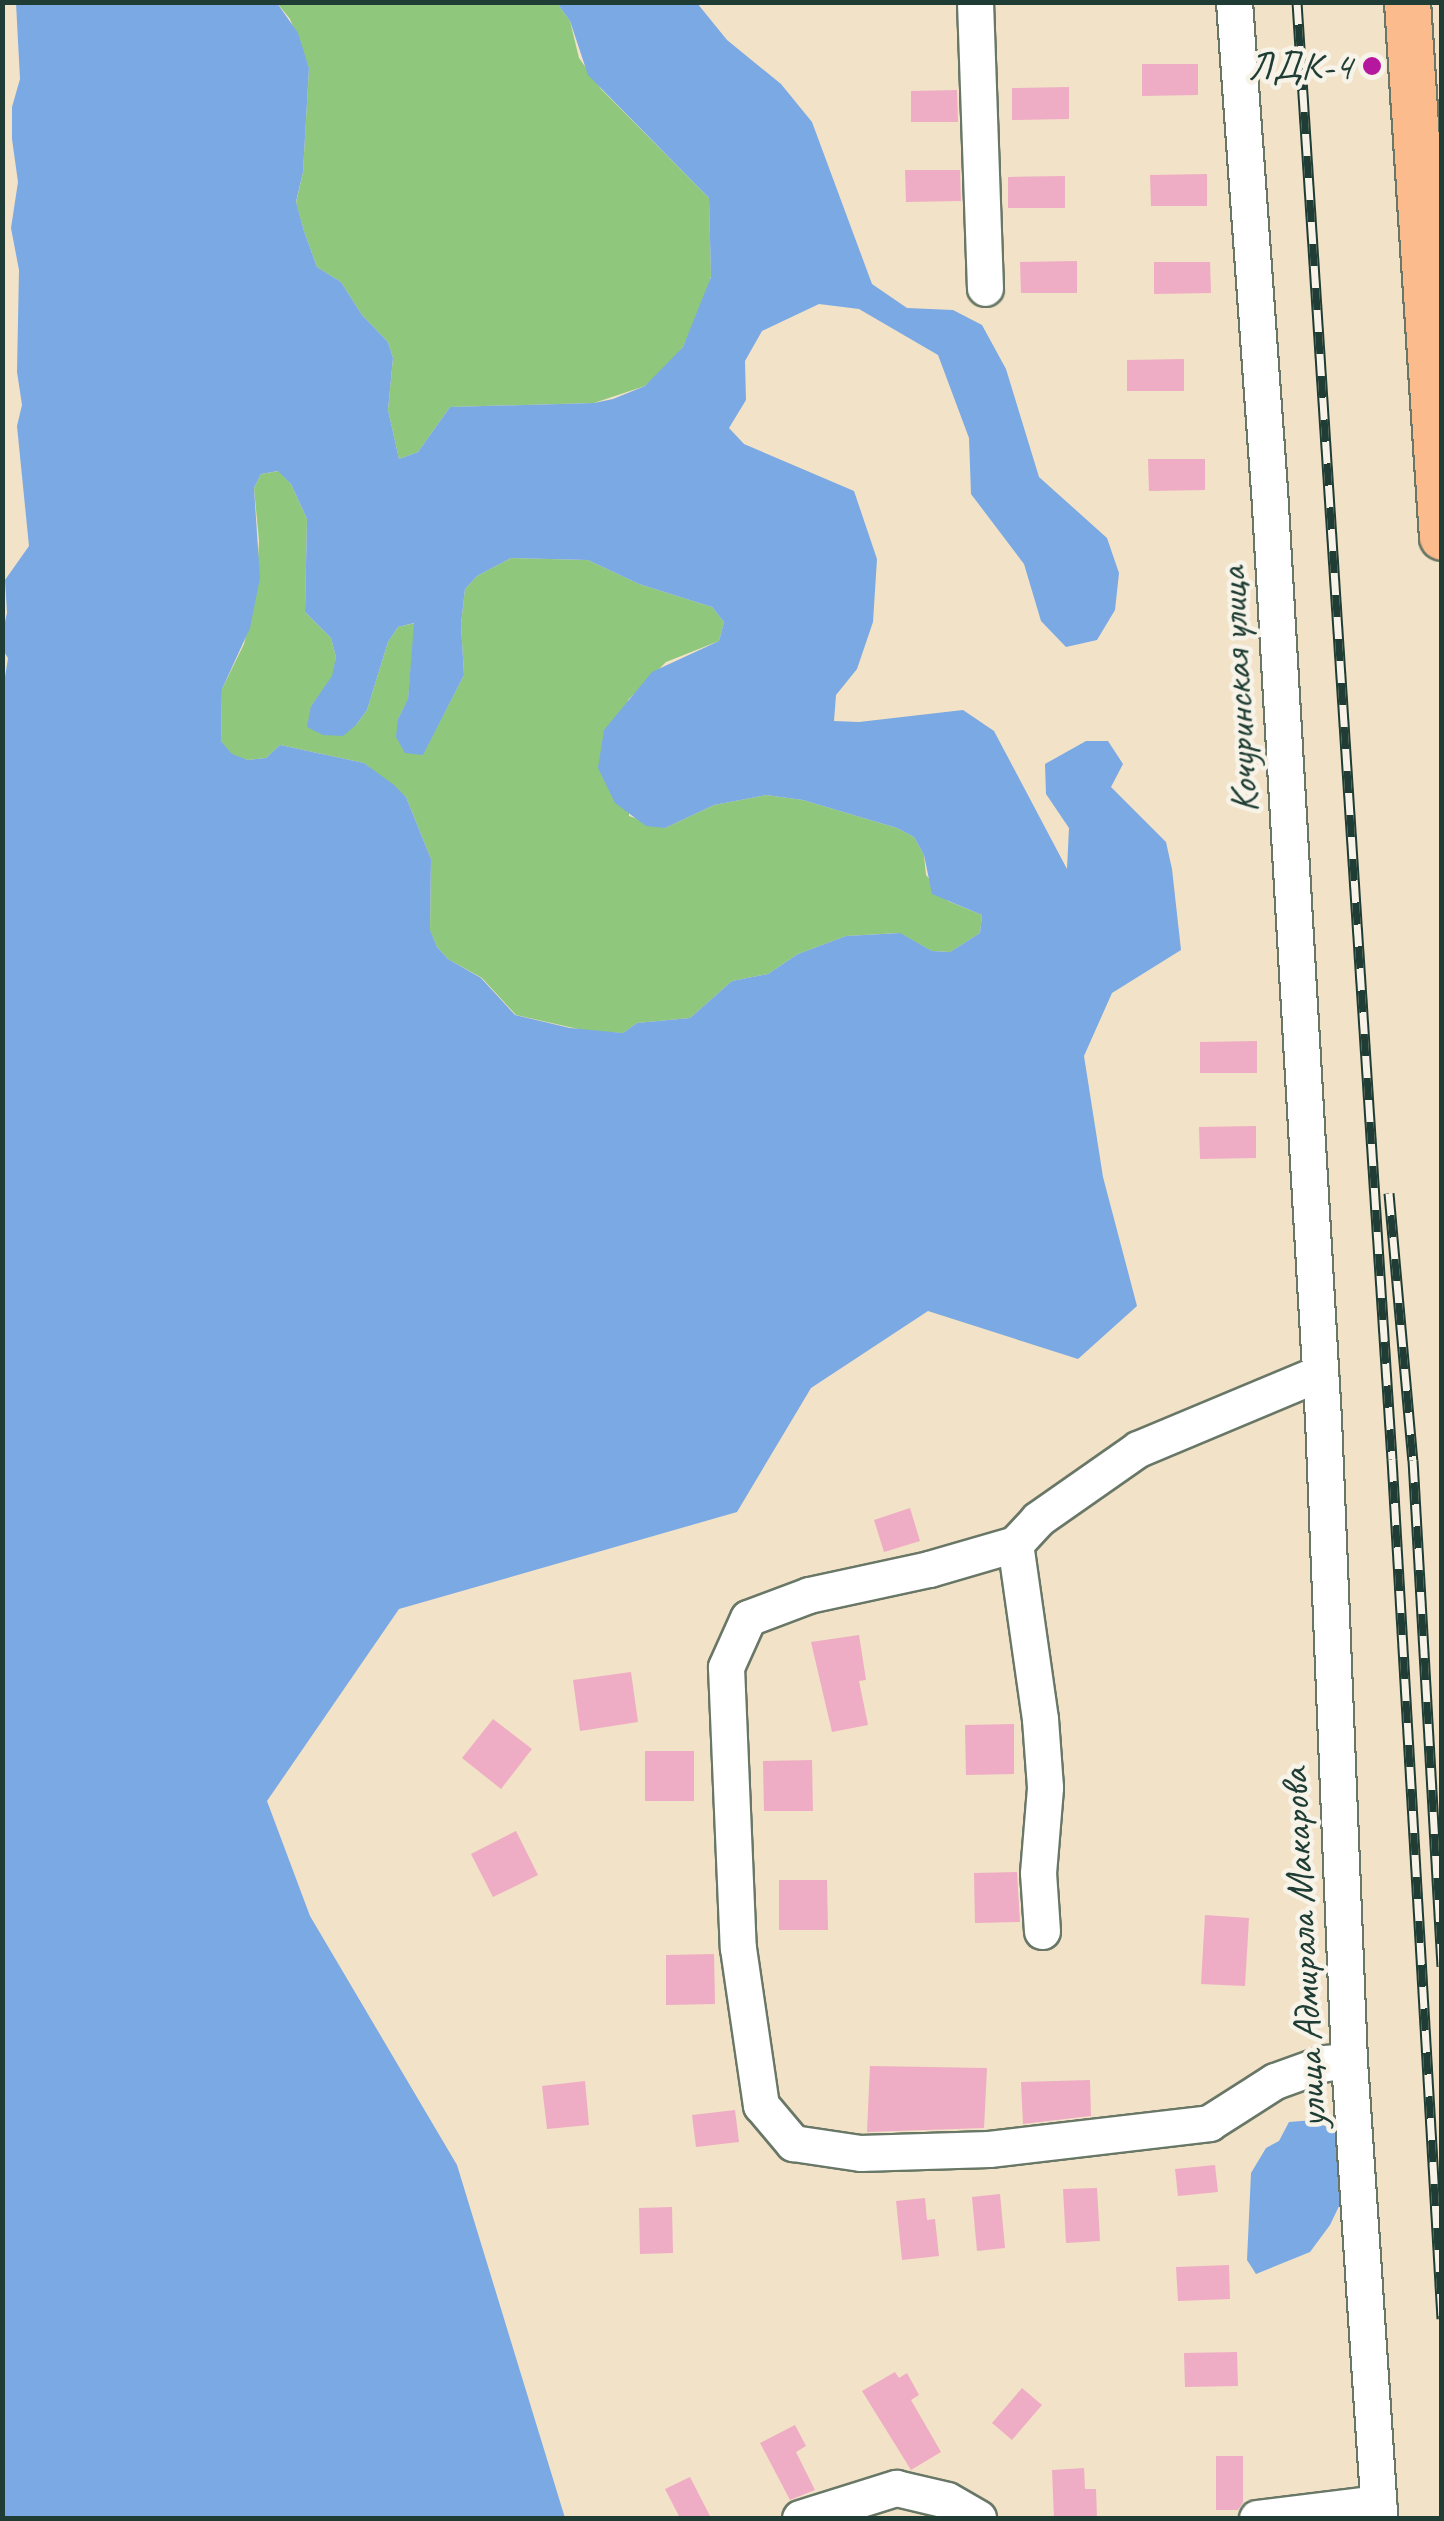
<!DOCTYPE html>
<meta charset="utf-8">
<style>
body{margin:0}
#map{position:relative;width:1444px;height:2521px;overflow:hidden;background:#f2e2c7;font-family:Caveat,sans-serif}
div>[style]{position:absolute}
.green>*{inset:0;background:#8fc87c}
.water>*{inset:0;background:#7aa9e4}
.building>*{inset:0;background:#eeadc4}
.roads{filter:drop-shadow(2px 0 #697767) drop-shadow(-2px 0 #697767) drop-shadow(0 2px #697767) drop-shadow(0 -2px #697767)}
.minor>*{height:35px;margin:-17.5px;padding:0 17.5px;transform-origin:17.5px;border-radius:17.5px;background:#fff}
.major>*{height:45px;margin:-22.5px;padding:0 22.5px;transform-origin:22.5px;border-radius:22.5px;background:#fbbb8c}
.rail>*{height:11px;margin-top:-5.5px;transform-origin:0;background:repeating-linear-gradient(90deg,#f7f3e8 0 22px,#1f3d34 0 44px);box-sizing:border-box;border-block:2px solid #1f3d34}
.dots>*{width:28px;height:28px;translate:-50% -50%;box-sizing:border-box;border:5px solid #f7f3e8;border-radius:50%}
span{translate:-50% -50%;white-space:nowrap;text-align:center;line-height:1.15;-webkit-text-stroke:9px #f7f3e8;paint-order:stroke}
.poi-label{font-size:40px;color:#1f3d34}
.right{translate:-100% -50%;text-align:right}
.street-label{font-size:40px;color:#1f3d34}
.frame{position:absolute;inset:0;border:5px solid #1f3d34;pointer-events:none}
</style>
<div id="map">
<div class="green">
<i style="clip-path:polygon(277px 3px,557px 3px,570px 21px,579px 58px,601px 89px,709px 198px,711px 276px,706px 295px,683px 347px,660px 374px,645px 386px,594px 403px,450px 407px,418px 452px,399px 459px,388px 410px,393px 358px,388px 342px,362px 315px,341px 282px,317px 267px,304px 231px,296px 203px,303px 172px,309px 68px,290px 19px)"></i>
<i style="clip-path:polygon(279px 471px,291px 484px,307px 519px,305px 612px,331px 638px,336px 657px,333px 676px,311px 706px,356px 725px,367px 710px,388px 642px,398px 627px,415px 623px,408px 700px,398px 719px,423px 754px,464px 675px,461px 624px,465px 589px,477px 576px,511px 558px,588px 560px,639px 584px,712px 607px,724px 622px,719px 641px,666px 662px,628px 700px,629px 816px,665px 828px,714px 805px,766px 795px,803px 800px,897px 828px,914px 837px,924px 855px,926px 875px,948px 901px,982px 915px,980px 933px,950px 952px,932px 951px,899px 933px,846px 936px,798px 954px,768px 974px,732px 981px,690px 1018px,637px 1023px,623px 1033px,587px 1031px,516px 1015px,482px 978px,448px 959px,437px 947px,430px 931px,431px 859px,406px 797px,364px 763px,280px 745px,266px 758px,248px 760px,232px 755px,221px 741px,222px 689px,244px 644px,256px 595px,259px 541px,254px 488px,261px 474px)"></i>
</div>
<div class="water">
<i style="clip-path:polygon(evenodd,277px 3px,298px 33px,309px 68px,303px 172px,296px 202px,304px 231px,317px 267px,341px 282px,362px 315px,388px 342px,393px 358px,388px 410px,399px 459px,418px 452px,450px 407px,594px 403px,613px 399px,645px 386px,683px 347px,711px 277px,709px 198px,588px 75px,570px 21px,557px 3px,697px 3px,727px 40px,781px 84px,812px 122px,872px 284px,907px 308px,953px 310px,982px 325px,1006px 369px,1039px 477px,1107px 538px,1119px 573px,1115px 610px,1097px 640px,1066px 647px,1041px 621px,1024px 564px,971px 494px,969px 438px,938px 355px,859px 309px,819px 304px,762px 331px,745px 361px,746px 400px,729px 428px,744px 444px,854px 491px,877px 559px,873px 622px,857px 669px,836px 695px,834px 721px,859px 722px,963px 710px,994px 731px,1067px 869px,1069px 828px,1046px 794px,1045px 764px,1086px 741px,1108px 741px,1123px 764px,1111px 787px,1166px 842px,1172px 869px,1181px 950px,1112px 993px,1084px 1056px,1103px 1177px,1137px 1306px,1078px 1359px,928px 1311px,811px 1388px,737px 1512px,399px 1609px,267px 1801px,310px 1916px,457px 2165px,565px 2518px,3px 2518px,2px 696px,8px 658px,3px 650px,2px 635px,7px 613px,5px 580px,29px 546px,17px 426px,22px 405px,17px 372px,19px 270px,11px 228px,18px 182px,12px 139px,12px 107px,20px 79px,16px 3px,277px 3px,278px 471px,291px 484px,307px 519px,305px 612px,331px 638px,336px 657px,332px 676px,311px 706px,307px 727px,323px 735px,343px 736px,356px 725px,367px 710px,388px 642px,398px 627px,414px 623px,408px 699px,398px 719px,396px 737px,405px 753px,423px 755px,464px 675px,461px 624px,465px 589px,477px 576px,511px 558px,588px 560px,639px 584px,712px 607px,724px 622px,719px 641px,652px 672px,604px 730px,598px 768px,615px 803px,646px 826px,665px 828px,714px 805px,766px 795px,803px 800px,897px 828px,914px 837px,924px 855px,932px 894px,982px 915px,980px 933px,950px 952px,932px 951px,900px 933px,846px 936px,798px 954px,768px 974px,732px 981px,690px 1018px,637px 1023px,623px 1033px,570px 1028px,515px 1015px,481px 978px,448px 959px,437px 947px,430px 930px,431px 859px,406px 797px,394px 785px,364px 763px,280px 745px,266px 758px,248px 760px,232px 754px,221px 741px,222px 689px,250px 628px,260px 578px,254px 488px,261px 474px,278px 471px)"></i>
<i style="clip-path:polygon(1314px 2120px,1332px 2130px,1346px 2147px,1351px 2181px,1330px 2225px,1310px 2252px,1256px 2274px,1247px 2260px,1251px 2173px,1266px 2148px,1279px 2141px,1289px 2122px)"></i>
</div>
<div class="building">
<i style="clip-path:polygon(1142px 64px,1198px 64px,1198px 95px,1142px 96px)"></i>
<i style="clip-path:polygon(1069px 87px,1069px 119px,1012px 120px,1012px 88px)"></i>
<i style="clip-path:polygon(957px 90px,958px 122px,911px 122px,911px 91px)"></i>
<i style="clip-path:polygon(905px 170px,960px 170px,961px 201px,906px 202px)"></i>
<i style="clip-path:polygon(1207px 174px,1207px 206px,1151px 206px,1150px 175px)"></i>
<i style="clip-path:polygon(1065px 176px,1065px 208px,1008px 208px,1008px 177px)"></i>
<i style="clip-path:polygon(1077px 261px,1077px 293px,1021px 293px,1020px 262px)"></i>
<i style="clip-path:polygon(1154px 262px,1210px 262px,1211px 293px,1154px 294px)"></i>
<i style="clip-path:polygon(1184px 359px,1184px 391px,1127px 391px,1127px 360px)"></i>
<i style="clip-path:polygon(1148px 459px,1205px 459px,1205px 490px,1149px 491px)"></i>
<i style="clip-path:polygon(1257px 1041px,1257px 1073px,1200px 1073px,1200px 1042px)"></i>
<i style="clip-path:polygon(1256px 1126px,1256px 1158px,1200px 1159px,1199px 1127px)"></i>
<i style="clip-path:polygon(910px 1508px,920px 1541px,884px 1552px,874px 1520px)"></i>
<i style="clip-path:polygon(859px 1635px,866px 1680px,859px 1681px,868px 1725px,832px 1732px,811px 1642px)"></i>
<i style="clip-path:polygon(631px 1672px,638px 1722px,580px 1731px,573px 1680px)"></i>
<i style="clip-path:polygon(493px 1719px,532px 1749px,501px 1789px,462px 1758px)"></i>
<i style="clip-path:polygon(1014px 1724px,1014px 1774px,966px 1775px,965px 1725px)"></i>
<i style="clip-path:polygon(645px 1751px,694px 1751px,694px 1801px,645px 1801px)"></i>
<i style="clip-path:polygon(812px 1760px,813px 1811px,764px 1811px,763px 1761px)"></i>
<i style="clip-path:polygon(516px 1831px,538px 1875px,493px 1897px,471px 1854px)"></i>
<i style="clip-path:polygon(1017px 1872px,1020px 1922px,975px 1923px,974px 1873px)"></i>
<i style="clip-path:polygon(779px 1880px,827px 1880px,828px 1930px,779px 1930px)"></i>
<i style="clip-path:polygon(1205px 1915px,1249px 1918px,1245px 1986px,1201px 1984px)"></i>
<i style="clip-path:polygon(714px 1954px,715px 2004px,666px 2005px,666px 1955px)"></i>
<i style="clip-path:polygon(870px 2066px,987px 2068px,984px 2128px,867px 2132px)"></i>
<i style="clip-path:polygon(1090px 2080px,1091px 2116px,1023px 2124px,1021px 2082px)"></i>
<i style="clip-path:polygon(585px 2081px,589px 2125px,547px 2129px,542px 2086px)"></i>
<i style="clip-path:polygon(735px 2110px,739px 2142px,696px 2147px,692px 2115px)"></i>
<i style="clip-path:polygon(1215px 2165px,1218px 2192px,1178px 2196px,1175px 2169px)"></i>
<i style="clip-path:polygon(1097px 2188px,1100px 2241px,1066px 2243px,1063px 2189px)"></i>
<i style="clip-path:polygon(1000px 2194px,1005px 2248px,977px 2251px,972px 2197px)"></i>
<i style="clip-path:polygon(925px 2198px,927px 2220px,935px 2219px,939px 2256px,902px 2260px,896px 2201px)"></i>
<i style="clip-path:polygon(672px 2207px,673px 2253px,640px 2254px,639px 2208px)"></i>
<i style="clip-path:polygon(1229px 2265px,1230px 2299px,1178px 2301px,1176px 2267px)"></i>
<i style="clip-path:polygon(1237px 2352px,1238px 2386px,1185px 2387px,1184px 2353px)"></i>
<i style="clip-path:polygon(895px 2372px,899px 2378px,907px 2373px,919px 2395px,911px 2400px,941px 2452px,911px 2470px,862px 2391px)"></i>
<i style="clip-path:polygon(1022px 2388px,1042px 2405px,1012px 2440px,992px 2423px)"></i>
<i style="clip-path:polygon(795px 2425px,806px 2446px,796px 2452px,815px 2490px,790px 2500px,760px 2443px)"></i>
<i style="clip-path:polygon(1216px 2456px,1243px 2456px,1243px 2502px,1238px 2510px,1216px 2510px)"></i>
<i style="clip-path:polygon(1084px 2468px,1085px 2489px,1096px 2489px,1097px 2518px,1054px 2518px,1052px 2470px)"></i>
<i style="clip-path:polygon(690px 2477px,711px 2518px,680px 2518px,665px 2489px)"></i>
</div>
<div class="roads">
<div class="minor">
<i style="left:975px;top:2px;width:286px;rotate:88deg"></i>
<i style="left:1234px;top:2px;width:488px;rotate:85.9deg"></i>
<i style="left:1269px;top:489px;width:932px;rotate:86.68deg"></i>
<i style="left:1323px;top:1419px;width:643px;rotate:87.68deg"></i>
<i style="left:1349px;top:2061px;width:458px;rotate:86.2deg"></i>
<i style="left:1015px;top:1544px;width:90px;rotate:163.8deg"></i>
<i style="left:929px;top:1569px;width:123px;rotate:167.8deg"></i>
<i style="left:809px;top:1595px;width:65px;rotate:159.3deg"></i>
<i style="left:748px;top:1618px;width:54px;rotate:114.2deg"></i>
<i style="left:726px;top:1667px;width:281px;rotate:87.6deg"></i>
<i style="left:738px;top:1948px;width:159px;rotate:81.7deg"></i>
<i style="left:761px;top:2105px;width:50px;rotate:49.9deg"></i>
<i style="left:793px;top:2143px;width:68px;rotate:8.5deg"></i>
<i style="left:860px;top:2153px;width:129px;rotate:-1.8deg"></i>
<i style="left:989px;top:2149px;width:222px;rotate:-6.7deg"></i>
<i style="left:1209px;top:2123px;width:78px;rotate:-32.5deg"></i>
<i style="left:1275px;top:2081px;width:53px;rotate:-19.8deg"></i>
<i style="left:1325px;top:2063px;width:24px;rotate:-5deg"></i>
<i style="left:1042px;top:1931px;width:58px;rotate:-93.9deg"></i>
<i style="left:1038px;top:1873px;width:86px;rotate:-85.3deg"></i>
<i style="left:1045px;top:1787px;width:68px;rotate:-94.2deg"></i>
<i style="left:1040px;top:1719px;width:177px;rotate:-98.1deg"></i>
<i style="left:1015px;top:1544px;width:34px;rotate:-47deg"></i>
<i style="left:1038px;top:1519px;width:122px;rotate:-35deg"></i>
<i style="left:1138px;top:1449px;width:197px;rotate:-22.7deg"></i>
<i style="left:800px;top:2518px;width:101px;rotate:-17.4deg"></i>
<i style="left:896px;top:2488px;width:52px;rotate:13.2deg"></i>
<i style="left:947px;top:2500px;width:36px;rotate:30deg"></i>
<i style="left:1257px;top:2518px;width:122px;rotate:-7.1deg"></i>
</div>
<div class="major">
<i style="left:1407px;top:2px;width:536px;rotate:86.26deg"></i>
</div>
</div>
<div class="rail">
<i style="left:1297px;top:2px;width:1460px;rotate:86.27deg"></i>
<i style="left:1392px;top:1459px;width:861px;rotate:86.67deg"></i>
<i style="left:1389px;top:1193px;width:268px;rotate:84.9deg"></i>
<i style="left:1413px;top:1460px;width:507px;rotate:86.72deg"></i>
</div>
<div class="dots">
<i style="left:1372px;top:66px;background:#b5179e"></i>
</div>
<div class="poi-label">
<span class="right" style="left:1352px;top:66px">ЛДК-4</span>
</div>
<div class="street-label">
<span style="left:1238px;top:690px;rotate:-93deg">Кочуринская улица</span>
<span style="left:1303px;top:1948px;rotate:-93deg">улица Адмирала Макарова</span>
</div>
<div class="frame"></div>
</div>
